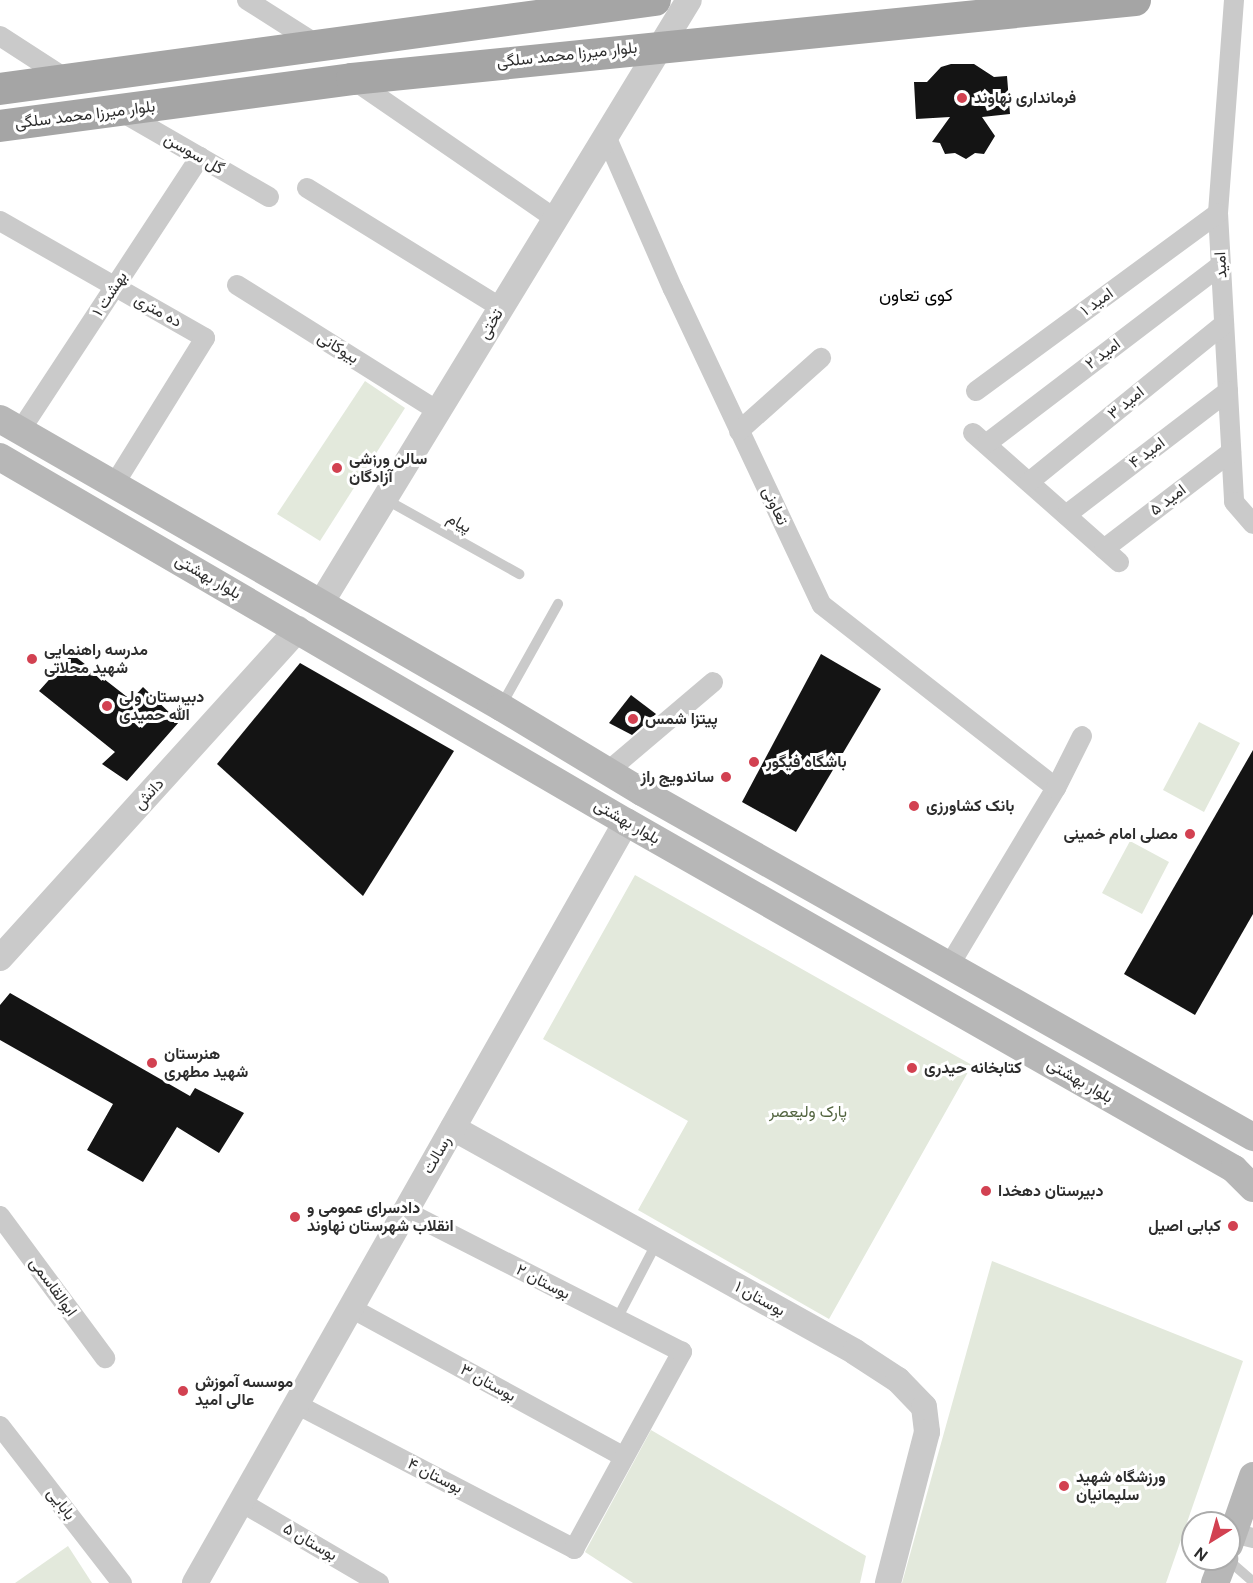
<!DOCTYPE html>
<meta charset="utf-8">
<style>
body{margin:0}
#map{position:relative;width:1253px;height:1583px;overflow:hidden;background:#fff;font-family:"DM Sans",Vazirmatn,sans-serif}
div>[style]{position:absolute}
.green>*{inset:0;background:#e3e9dc}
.building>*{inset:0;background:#141414}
.service>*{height:10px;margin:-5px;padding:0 5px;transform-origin:5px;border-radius:5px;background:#cacaca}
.minor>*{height:20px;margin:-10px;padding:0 10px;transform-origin:10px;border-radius:10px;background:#cacaca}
.tertiary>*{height:26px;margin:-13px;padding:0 13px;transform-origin:13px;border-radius:13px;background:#cacaca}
.secondary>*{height:28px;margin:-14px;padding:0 14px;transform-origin:14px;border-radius:14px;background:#b7b7b7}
.primary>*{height:32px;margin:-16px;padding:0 16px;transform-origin:16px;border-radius:16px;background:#a5a5a5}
.dots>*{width:16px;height:16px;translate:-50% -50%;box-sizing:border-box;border:3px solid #fff;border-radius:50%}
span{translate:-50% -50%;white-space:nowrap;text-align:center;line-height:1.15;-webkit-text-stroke:6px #fff;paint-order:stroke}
.street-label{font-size:16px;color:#2d2d2d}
.poi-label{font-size:16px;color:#2d2d2d;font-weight:700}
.left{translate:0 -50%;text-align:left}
.right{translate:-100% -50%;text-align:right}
.park-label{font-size:16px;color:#52643f}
.neighbourhood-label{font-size:18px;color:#000}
.north{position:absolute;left:1181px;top:1511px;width:60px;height:60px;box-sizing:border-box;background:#fff;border:2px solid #ababab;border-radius:50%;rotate:217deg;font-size:16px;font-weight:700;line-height:24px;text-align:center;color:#2d2d2d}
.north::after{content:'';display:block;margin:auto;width:21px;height:27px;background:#d24151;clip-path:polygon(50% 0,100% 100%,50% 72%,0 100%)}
</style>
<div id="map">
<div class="green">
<i style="clip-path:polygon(365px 381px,405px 408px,320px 541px,277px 514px)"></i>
<i style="clip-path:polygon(1199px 722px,1240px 743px,1204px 812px,1163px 790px)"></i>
<i style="clip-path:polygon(1130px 841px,1169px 862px,1142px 914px,1102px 893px)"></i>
<i style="clip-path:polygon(635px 875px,972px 1065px,829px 1319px,638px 1210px,688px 1121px,543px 1039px)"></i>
<i style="clip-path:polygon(992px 1261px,1243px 1361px,1166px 1583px,902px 1583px)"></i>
<i style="clip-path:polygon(651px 1430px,866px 1556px,860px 1583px,633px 1583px,585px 1552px)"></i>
<i style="clip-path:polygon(68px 1546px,92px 1583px,15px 1583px)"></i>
</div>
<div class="building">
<i style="clip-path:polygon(951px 64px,974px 64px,994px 77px,1007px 76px,1010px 114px,982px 117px,995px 136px,984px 154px,975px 153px,966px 159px,955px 153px,945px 154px,940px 143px,932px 142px,950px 117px,916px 119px,914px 82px,927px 82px,941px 67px)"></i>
<i style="clip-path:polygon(72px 654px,131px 700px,143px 687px,179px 722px,127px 781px,102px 764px,115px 752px,39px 691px)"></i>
<i style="clip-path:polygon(821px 654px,881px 689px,796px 832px,742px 802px)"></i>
<i style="clip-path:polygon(300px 663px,454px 751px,363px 896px,217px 764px)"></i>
<i style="clip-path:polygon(631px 695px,656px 714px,632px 735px,609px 723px)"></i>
<i style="clip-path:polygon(1253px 750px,1253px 914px,1195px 1015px,1124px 974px)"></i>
<i style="clip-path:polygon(10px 993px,190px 1096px,195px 1088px,244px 1113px,219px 1153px,177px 1127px,143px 1182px,87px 1150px,113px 1104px,0 1040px,0 1005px)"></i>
</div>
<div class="service">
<i style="left:385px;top:499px;width:154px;rotate:29.2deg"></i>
<i style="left:501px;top:706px;width:117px;rotate:-60.8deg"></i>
<i style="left:617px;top:1319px;width:87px;rotate:-62.5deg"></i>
<i style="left:1227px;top:1559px;width:35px;rotate:41deg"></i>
</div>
<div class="minor">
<i style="left:247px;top:0;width:82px;rotate:32.5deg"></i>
<i style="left:1234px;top:0;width:214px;rotate:94.3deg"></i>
<i style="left:1218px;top:213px;width:289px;rotate:86.8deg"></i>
<i style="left:1234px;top:502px;width:29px;rotate:49deg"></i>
<i style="left:0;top:36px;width:81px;rotate:32.9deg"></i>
<i style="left:352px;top:79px;width:247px;rotate:34.5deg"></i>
<i style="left:120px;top:111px;width:172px;rotate:30deg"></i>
<i style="left:606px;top:136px;width:167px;rotate:66.4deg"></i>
<i style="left:673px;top:289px;width:349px;rotate:64.8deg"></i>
<i style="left:822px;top:605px;width:297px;rotate:38deg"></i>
<i style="left:307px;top:188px;width:228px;rotate:31.7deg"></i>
<i style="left:0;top:221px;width:236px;rotate:29.7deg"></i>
<i style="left:205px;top:338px;width:173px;rotate:121.8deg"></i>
<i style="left:237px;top:285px;width:237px;rotate:32.1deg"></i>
<i style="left:976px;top:391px;width:300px;rotate:-36.3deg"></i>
<i style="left:20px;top:431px;width:328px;rotate:-56.7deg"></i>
<i style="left:739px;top:431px;width:110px;rotate:-41.7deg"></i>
<i style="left:973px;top:433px;width:195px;rotate:41.5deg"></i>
<i style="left:986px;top:444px;width:295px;rotate:-37.3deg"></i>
<i style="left:1029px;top:482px;width:251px;rotate:-39deg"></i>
<i style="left:1066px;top:515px;width:204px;rotate:-37.4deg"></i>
<i style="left:1104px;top:549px;width:160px;rotate:-37.4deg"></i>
<i style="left:607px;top:772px;width:139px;rotate:-40.3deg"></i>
<i style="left:949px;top:966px;width:208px;rotate:-59deg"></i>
<i style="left:1056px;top:788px;width:58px;rotate:-63.4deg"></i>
<i style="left:0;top:1216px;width:177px;rotate:53.5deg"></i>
<i style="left:351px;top:1308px;width:311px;rotate:28.6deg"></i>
<i style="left:296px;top:1404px;width:314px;rotate:27.5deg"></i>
<i style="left:574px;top:1549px;width:225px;rotate:-61.3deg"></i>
<i style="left:682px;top:1352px;width:311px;rotate:-153deg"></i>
<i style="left:0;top:1426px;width:199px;rotate:52.2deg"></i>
<i style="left:241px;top:1502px;width:160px;rotate:30.4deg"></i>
<i style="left:1233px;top:1533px;width:21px;rotate:14deg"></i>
</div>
<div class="tertiary">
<i style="left:321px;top:603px;width:706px;rotate:-58.61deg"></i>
<i style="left:0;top:958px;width:444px;rotate:-47.8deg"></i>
<i style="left:453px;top:1128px;width:460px;rotate:29.1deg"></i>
<i style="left:855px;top:1352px;width:51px;rotate:33.1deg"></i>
<i style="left:898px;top:1380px;width:37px;rotate:46deg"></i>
<i style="left:924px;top:1407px;width:25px;rotate:83deg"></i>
<i style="left:927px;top:1432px;width:156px;rotate:104.5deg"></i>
<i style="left:195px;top:1583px;width:875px;rotate:-60.47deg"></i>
</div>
<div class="secondary">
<i style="left:0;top:419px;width:578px;rotate:29.89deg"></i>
<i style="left:501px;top:707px;width:165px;rotate:31.1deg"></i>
<i style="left:642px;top:792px;width:702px;rotate:29.45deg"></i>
<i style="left:0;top:457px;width:725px;rotate:30.25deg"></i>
<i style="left:626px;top:822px;width:700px;rotate:29.71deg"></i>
<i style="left:1234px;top:1169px;width:27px;rotate:45deg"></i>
<i style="left:1229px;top:1545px;width:73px;rotate:-70.8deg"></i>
<i style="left:1215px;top:1583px;width:26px;rotate:-69deg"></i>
</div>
<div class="primary">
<i style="left:0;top:89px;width:661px;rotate:-7.74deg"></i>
<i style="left:0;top:126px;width:355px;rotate:-7.6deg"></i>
<i style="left:352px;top:79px;width:787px;rotate:-5.76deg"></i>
</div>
<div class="dots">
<i style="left:962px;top:98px;background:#d24151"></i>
<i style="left:337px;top:468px;background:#d24151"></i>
<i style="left:32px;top:659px;background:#d24151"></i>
<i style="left:107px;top:706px;background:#d24151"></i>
<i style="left:633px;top:719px;background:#d24151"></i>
<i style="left:754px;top:762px;background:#d24151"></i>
<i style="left:726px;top:777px;background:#d24151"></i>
<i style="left:914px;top:806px;background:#d24151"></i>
<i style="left:1190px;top:834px;background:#d24151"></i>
<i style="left:152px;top:1063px;background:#d24151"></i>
<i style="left:912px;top:1068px;background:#d24151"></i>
<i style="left:986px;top:1191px;background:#d24151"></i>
<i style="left:295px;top:1217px;background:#d24151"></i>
<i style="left:1233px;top:1226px;background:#d24151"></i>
<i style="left:183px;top:1391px;background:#d24151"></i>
<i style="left:1064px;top:1486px;background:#d24151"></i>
</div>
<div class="street-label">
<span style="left:567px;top:55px;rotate:-6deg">بلوار میرزا محمد سلگی</span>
<span style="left:85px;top:115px;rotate:-7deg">بلوار میرزا محمد سلگی</span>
<span style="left:194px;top:154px;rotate:30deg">گل سوسن</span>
<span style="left:1221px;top:265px;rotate:-93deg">امید</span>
<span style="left:110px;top:294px;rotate:-57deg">بهشت ۱</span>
<span style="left:1097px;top:302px;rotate:-36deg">امید ۱</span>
<span style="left:158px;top:311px;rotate:29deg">ده متری</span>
<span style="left:491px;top:324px;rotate:-59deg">تختی</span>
<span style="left:338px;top:348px;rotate:32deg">بیوکانی</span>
<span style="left:1103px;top:354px;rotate:-37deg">امید ۲</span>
<span style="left:1126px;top:403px;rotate:-39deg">امید ۳</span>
<span style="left:1147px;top:453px;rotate:-37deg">امید ۴</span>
<span style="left:1168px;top:500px;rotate:-37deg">امید ۵</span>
<span style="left:775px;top:506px;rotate:65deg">تعاونی</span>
<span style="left:459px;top:523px;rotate:29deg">پیام</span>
<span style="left:208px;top:577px;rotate:30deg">بلوار بهشتی</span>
<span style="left:149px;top:794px;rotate:-48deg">دانش</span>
<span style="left:627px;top:822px;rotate:30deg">بلوار بهشتی</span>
<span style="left:1080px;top:1081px;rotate:30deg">بلوار بهشتی</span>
<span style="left:437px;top:1155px;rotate:-60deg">رسالت</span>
<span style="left:543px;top:1282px;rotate:27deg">بوستان ۲</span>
<span style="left:53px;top:1287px;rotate:54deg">ابوالقاسمی</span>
<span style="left:760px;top:1299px;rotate:29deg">بوستان ۱</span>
<span style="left:488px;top:1383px;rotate:29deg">بوستان ۳</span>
<span style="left:435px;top:1476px;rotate:27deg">بوستان ۴</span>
<span style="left:61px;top:1504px;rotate:52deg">بابایی</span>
<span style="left:310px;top:1542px;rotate:30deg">بوستان ۵</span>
</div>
<div class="poi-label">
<span class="left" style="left:974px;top:98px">فرمانداری نهاوند</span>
<span class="left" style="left:349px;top:468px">سالن ورزشی<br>آزادگان</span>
<span class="left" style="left:44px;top:659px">مدرسه راهنمایی<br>شهید محلاتی</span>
<span class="left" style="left:119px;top:706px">دبیرستان ولی<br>الله حمیدی</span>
<span class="left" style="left:645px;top:719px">پیتزا شمس</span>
<span class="left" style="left:766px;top:762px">باشگاه فیگور</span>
<span class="right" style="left:714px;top:777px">ساندویج راز</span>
<span class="left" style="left:926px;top:806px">بانک کشاورزی</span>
<span class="right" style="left:1178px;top:834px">مصلی امام خمینی</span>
<span class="left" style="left:164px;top:1063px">هنرستان<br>شهید مطهری</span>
<span class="left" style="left:924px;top:1068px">کتابخانه حیدری</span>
<span class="left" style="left:998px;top:1191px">دبیرستان دهخدا</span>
<span class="left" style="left:307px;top:1217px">دادسرای عمومی و<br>انقلاب شهرستان نهاوند</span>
<span class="right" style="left:1221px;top:1226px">کبابی اصیل</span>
<span class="left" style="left:195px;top:1391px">موسسه آموزش<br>عالی امید</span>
<span class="left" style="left:1076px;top:1486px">ورزشگاه شهید<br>سلیمانیان</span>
</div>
<div class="park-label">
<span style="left:808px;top:1112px">پارک ولیعصر</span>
</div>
<div class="neighbourhood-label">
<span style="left:916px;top:295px">کوی تعاون</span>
</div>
<div class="north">N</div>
</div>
